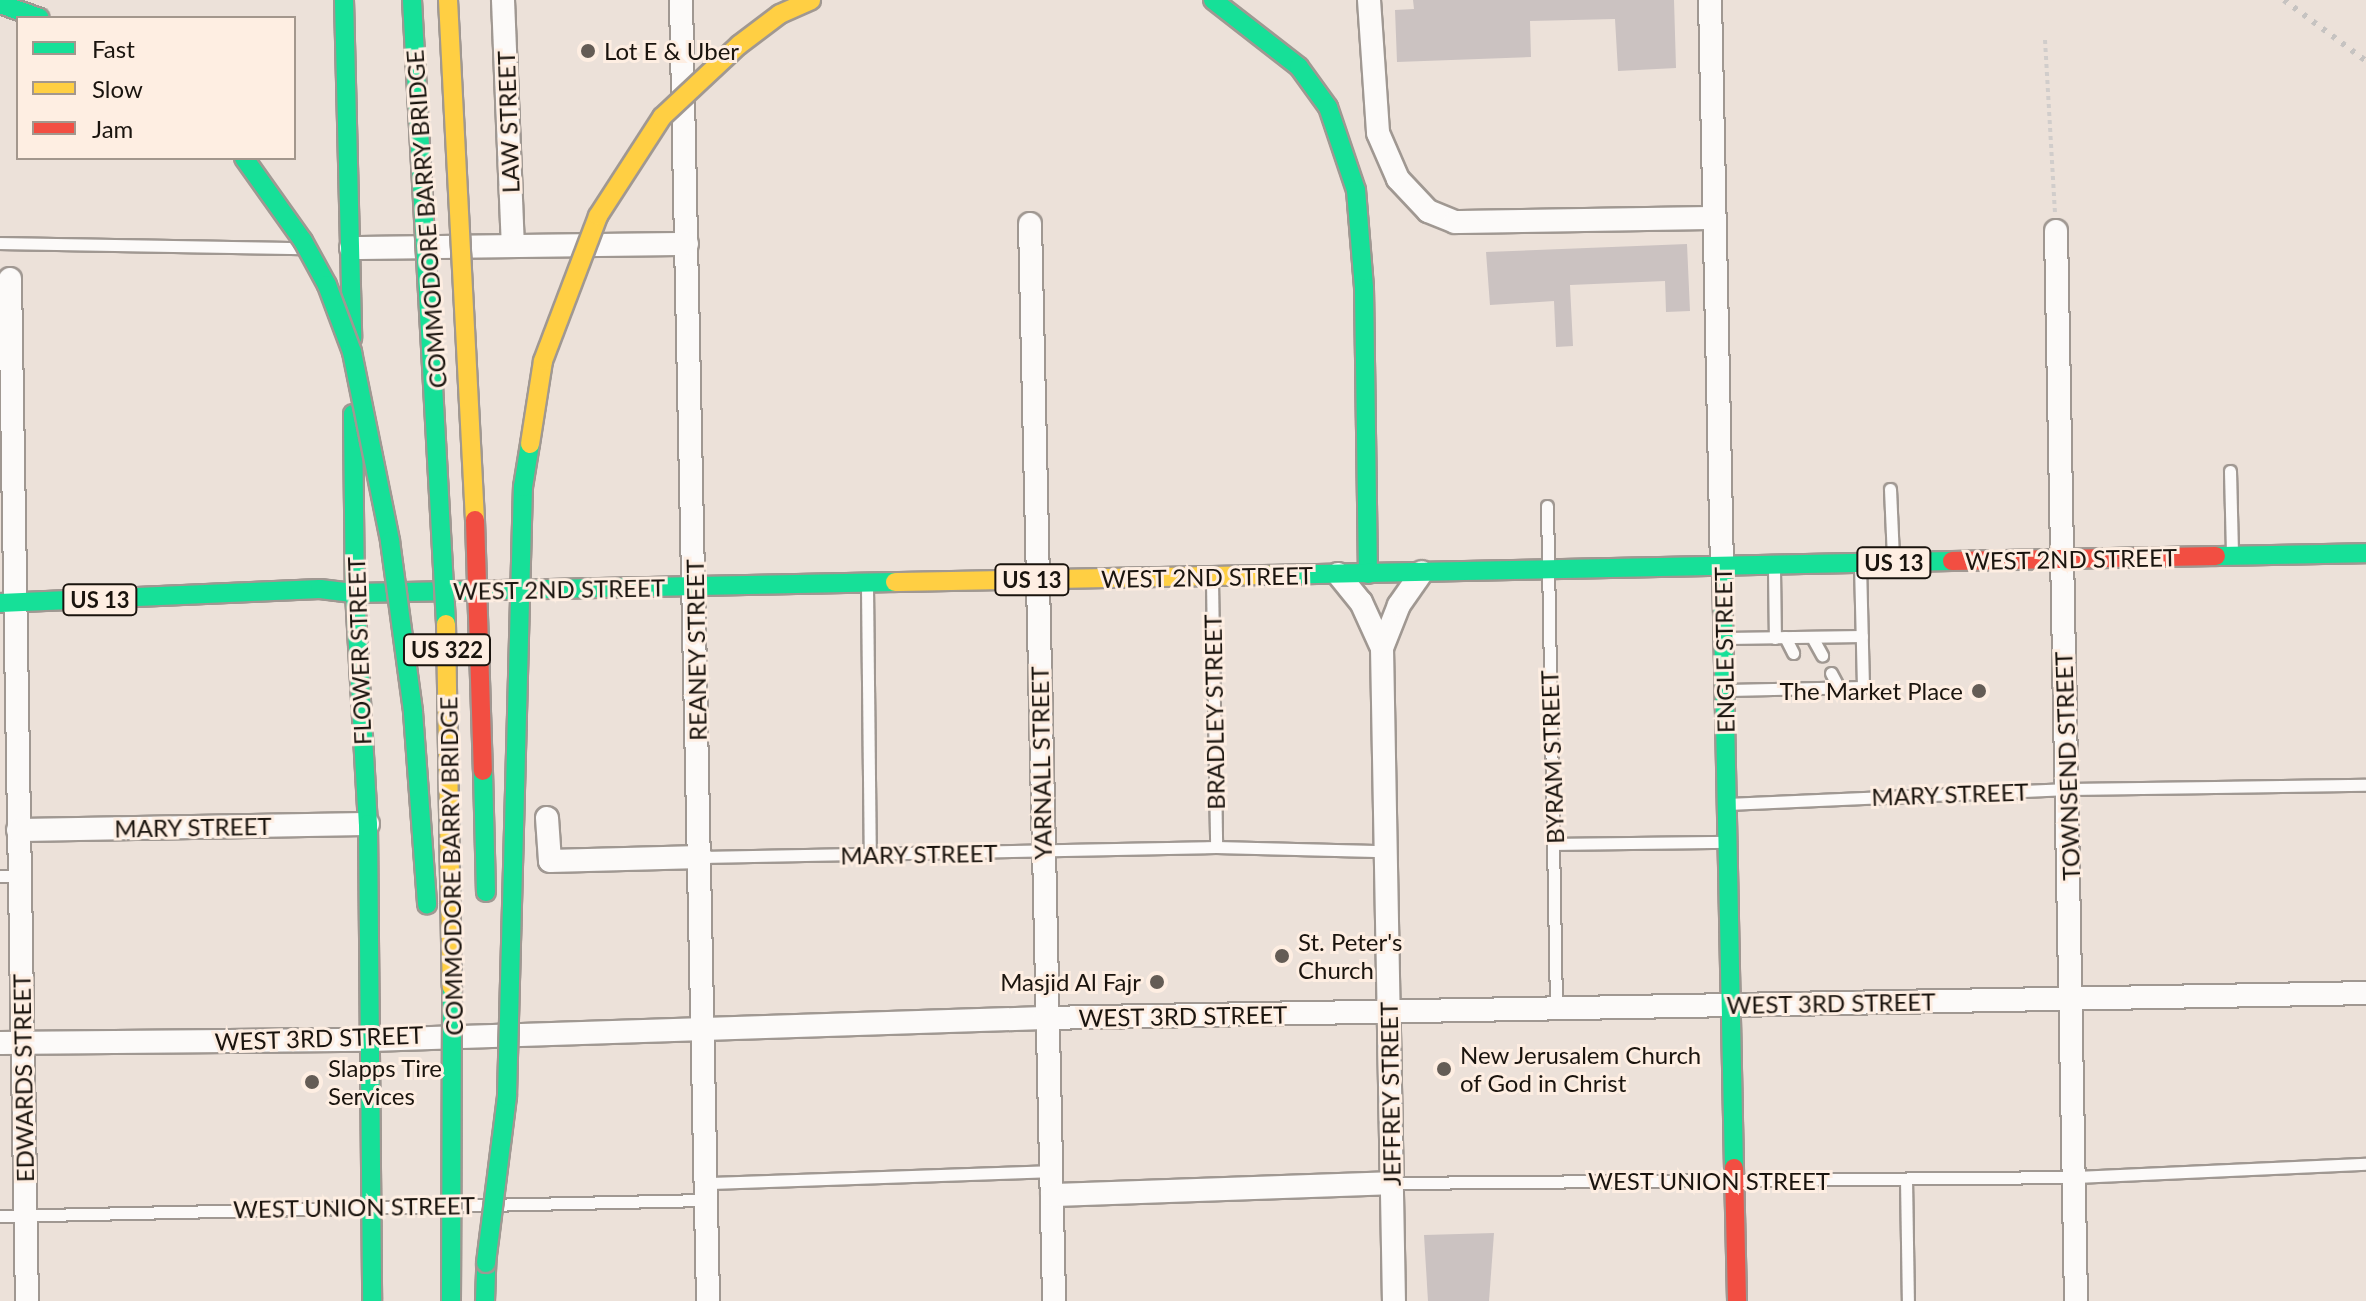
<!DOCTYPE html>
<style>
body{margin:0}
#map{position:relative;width:2366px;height:1301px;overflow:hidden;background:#ece1d9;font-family:Lato,sans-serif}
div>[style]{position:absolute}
.building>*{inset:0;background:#cbc2c1}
.path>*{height:4px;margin-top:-2px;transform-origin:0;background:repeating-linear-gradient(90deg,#d1cdcb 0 4px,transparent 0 8px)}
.roads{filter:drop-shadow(2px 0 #a09892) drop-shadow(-2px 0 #a09892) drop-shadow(0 2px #a09892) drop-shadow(0 -2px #a09892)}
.lane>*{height:11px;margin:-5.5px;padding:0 5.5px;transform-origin:5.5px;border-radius:5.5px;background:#fcfaf9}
.street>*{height:22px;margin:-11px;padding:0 11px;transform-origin:11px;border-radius:11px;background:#fcfaf9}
.fast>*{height:18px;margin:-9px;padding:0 9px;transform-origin:9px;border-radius:9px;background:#16e098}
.slow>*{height:18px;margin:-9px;padding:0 9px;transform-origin:9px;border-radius:9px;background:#ffcf43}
.jam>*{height:18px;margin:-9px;padding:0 9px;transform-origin:9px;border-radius:9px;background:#f24e42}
.rail>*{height:6px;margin-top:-3px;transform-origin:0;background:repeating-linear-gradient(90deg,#c6c3c1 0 4px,transparent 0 12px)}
.bridges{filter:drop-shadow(2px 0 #a09892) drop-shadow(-2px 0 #a09892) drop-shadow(0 2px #a09892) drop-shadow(0 -2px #a09892)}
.fast-bridge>*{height:18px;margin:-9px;padding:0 9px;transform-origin:9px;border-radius:9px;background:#16e098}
.slow-bridge>*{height:18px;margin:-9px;padding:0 9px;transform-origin:9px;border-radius:9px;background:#ffcf43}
.jam-bridge>*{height:18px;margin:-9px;padding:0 9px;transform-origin:9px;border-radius:9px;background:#f24e42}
.dots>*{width:22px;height:22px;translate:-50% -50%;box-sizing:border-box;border:4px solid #feeee2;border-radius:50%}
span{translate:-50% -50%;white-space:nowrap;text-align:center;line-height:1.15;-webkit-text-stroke:6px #feeee2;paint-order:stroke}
.shield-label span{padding:2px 6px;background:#feeee2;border:2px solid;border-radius:6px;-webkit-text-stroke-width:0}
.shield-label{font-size:22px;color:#1a140e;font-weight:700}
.poi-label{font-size:24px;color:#1a140e}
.left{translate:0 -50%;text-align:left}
.right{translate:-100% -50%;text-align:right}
.street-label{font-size:24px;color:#1a140e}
.legend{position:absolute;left:16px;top:16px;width:280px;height:144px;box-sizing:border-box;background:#feeee2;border:2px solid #a3978d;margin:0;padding:10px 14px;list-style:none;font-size:24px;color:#1a140e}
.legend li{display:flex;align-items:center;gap:16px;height:40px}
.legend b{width:40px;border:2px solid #a3978d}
</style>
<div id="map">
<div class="building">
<i style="clip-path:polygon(1413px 0,1674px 0,1676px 68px,1618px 71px,1615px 19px,1530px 21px,1531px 57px,1397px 62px,1395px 10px,1414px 9px)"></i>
<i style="clip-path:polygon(1687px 244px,1690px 311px,1666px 312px,1665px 281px,1570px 285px,1573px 346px,1556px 347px,1554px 301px,1490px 305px,1486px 252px)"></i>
<i style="clip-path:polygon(1494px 1233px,1489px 1301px,1428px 1301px,1424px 1235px)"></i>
</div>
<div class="path">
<i style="left:2045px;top:40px;width:173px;rotate:86.7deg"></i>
</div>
<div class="roads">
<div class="lane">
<i style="left:0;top:243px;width:299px;rotate:1deg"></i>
<i style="left:2230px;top:471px;width:80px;rotate:88.6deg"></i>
<i style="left:1890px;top:489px;width:69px;rotate:87.5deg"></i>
<i style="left:1547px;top:506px;width:503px;rotate:88.97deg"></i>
<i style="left:1774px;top:570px;width:68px;rotate:89.2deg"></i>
<i style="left:1212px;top:581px;width:266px;rotate:89.1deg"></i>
<i style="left:867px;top:587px;width:267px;rotate:89.4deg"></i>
<i style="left:1785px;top:637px;width:18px;rotate:63deg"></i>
<i style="left:1812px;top:637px;width:21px;rotate:61deg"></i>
<i style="left:1726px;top:638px;width:136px;rotate:-0.8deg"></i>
<i style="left:1831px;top:673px;width:17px;rotate:62deg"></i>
<i style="left:1728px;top:690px;width:135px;rotate:-1.3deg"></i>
<i style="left:1863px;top:687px;width:119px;rotate:-91.4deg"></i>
<i style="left:1727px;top:804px;width:342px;rotate:-2.5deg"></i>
<i style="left:2069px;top:789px;width:297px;rotate:-0.8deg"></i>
<i style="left:1555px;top:844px;width:172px;rotate:-0.7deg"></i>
<i style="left:701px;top:857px;width:515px;rotate:-1.11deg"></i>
<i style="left:1216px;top:847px;width:169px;rotate:1.4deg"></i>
<i style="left:0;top:876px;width:20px"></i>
<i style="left:1906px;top:1179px;width:122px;rotate:89.1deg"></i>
<i style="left:709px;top:1183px;width:341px;rotate:-2deg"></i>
<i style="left:1392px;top:1183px;width:684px;rotate:-0.5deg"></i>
<i style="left:2076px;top:1177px;width:290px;rotate:-2.6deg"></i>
<i style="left:0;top:1216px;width:707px;rotate:-1.3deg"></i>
</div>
<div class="street">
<i style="left:503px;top:0;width:244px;rotate:87.7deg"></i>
<i style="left:681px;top:0;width:1301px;rotate:88.81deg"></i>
<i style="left:1369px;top:0;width:133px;rotate:86.1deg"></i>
<i style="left:1378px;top:133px;width:50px;rotate:66.5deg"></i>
<i style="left:1398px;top:179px;width:44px;rotate:46.8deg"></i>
<i style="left:1428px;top:211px;width:29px;rotate:22deg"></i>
<i style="left:1455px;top:222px;width:259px;rotate:-0.9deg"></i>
<i style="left:1710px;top:0;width:566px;rotate:88.79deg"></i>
<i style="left:1030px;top:224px;width:1077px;rotate:88.72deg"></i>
<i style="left:2056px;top:231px;width:1070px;rotate:88.93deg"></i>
<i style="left:351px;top:248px;width:336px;rotate:-0.7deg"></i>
<i style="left:10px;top:279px;width:1022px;rotate:89.05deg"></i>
<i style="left:1338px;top:574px;width:36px;rotate:51deg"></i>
<i style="left:1361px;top:602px;width:51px;rotate:65.5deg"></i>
<i style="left:1382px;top:648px;width:653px;rotate:88.95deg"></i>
<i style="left:1382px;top:648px;width:46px;rotate:-68.4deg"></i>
<i style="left:1399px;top:605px;width:40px;rotate:-55.1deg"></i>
<i style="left:547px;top:818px;width:43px;rotate:86deg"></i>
<i style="left:550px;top:861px;width:151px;rotate:-1.5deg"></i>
<i style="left:18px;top:830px;width:350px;rotate:-1deg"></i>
<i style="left:0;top:1043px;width:370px;rotate:-0.5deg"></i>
<i style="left:370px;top:1040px;width:674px;rotate:-1.87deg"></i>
<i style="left:1044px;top:1018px;width:1322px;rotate:-1.08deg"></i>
<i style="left:1052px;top:1195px;width:340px;rotate:-2deg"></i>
</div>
<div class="fast">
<i style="left:344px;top:0;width:338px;rotate:88.6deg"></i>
<i style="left:1213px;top:0;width:109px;rotate:37.9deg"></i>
<i style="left:1299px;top:67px;width:49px;rotate:54.1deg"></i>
<i style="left:1328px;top:107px;width:88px;rotate:71.4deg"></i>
<i style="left:1356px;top:190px;width:98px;rotate:85.3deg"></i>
<i style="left:1364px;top:288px;width:286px;rotate:89.2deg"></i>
<i style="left:0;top:4px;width:42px;rotate:19.3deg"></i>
<i style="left:353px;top:414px;width:179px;rotate:89.4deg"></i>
<i style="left:355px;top:593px;width:231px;rotate:86.8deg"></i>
<i style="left:368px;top:824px;width:477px;rotate:89.5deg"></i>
<i style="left:2216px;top:556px;width:150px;rotate:-1.1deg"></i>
<i style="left:1722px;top:566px;width:602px;rotate:88.86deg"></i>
<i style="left:1268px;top:575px;width:684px;rotate:-1.17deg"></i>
<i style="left:0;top:603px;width:320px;rotate:-2.5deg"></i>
<i style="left:320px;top:589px;width:35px;rotate:7deg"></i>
<i style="left:355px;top:593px;width:540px;rotate:-1.17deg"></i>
<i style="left:485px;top:1301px;width:38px;rotate:-88deg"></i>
</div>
<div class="slow">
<i style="left:895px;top:582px;width:373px;rotate:-1.1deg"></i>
</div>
<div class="jam">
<i style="left:1952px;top:561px;width:264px;rotate:-1.1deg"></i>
<i style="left:1734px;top:1168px;width:133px;rotate:88.7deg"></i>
</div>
</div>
<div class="rail">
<i style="left:2284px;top:0;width:102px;rotate:36.6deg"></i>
</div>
<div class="bridges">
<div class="fast-bridge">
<i style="left:412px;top:0;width:625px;rotate:86.88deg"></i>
<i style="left:244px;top:158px;width:102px;rotate:54.6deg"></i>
<i style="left:303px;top:241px;width:50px;rotate:61.4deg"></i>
<i style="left:327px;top:285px;width:72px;rotate:69.5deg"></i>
<i style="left:352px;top:352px;width:193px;rotate:78.6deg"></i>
<i style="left:390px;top:541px;width:173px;rotate:82.3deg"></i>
<i style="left:413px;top:712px;width:193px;rotate:85.8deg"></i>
<i style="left:483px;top:771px;width:121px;rotate:88.6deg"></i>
<i style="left:486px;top:1263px;width:168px;rotate:-82.8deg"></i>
<i style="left:507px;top:1096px;width:609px;rotate:-88.5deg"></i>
<i style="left:523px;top:487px;width:44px;rotate:-80.8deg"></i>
<i style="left:451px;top:1301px;width:314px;rotate:-89.8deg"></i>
</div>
<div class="slow-bridge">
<i style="left:448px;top:0;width:521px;rotate:87.03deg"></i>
<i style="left:530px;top:444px;width:84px;rotate:-81.1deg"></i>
<i style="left:543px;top:361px;width:155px;rotate:-69.2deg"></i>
<i style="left:598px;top:216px;width:118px;rotate:-57.1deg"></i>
<i style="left:662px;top:117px;width:105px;rotate:-43.1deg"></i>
<i style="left:739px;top:45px;width:51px;rotate:-37.1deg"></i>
<i style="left:780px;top:14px;width:34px;rotate:-24deg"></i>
<i style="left:446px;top:624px;width:363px;rotate:89.1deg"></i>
</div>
<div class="jam-bridge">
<i style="left:475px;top:520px;width:251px;rotate:88.2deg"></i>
</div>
</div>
<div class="dots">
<i style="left:588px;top:51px;background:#645c55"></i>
<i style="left:1979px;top:691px;background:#645c55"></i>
<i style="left:1282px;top:956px;background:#645c55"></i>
<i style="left:1157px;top:982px;background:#645c55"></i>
<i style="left:1444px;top:1069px;background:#645c55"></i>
<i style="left:312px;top:1082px;background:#645c55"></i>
</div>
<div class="shield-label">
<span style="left:1894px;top:563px">US 13</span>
<span style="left:1032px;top:580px">US 13</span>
<span style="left:100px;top:600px">US 13</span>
<span style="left:447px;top:650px">US 322</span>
</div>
<div class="poi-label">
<span class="left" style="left:604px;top:51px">Lot E &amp; Uber</span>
<span class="right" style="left:1963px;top:691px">The Market Place</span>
<span class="left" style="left:1298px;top:956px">St. Peter's<br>Church</span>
<span class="right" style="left:1141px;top:982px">Masjid Al Fajr</span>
<span class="left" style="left:1460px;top:1069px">New Jerusalem Church<br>of God in Christ</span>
<span class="left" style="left:328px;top:1082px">Slapps Tire<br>Services</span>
</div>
<div class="street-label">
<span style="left:508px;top:122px;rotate:-92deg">LAW STREET</span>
<span style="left:426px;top:219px;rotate:-94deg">COMMODORE BARRY BRIDGE</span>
<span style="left:2071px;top:559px;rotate:-1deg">WEST 2ND STREET</span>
<span style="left:1207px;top:577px;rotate:-1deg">WEST 2ND STREET</span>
<span style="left:559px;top:589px;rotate:-1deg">WEST 2ND STREET</span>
<span style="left:696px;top:650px;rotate:-91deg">REANEY STREET</span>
<span style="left:1724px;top:650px;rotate:-91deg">ENGLE STREET</span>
<span style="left:359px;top:651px;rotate:-92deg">FLOWER STREET</span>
<span style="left:1214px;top:712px;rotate:-91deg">BRADLEY STREET</span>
<span style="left:1552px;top:757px;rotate:-92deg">BYRAM STREET</span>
<span style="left:1041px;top:763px;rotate:-91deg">YARNALL STREET</span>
<span style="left:2067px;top:766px;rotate:-92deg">TOWNSEND STREET</span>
<span style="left:1950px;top:794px;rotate:-2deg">MARY STREET</span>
<span style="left:193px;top:827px;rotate:-1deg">MARY STREET</span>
<span style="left:919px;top:854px;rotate:-1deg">MARY STREET</span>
<span style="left:451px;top:866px;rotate:-91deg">COMMODORE BARRY BRIDGE</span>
<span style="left:1831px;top:1003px;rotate:-1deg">WEST 3RD STREET</span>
<span style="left:1183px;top:1016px;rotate:-1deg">WEST 3RD STREET</span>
<span style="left:319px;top:1038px;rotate:-2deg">WEST 3RD STREET</span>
<span style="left:23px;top:1078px;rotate:-91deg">EDWARDS STREET</span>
<span style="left:1390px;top:1094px;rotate:-91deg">JEFFREY STREET</span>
<span style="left:1709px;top:1181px">WEST UNION STREET</span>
<span style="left:354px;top:1207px;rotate:-1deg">WEST UNION STREET</span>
</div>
<ul class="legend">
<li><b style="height:10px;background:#16e098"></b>Fast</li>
<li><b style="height:10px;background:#ffcf43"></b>Slow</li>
<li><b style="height:10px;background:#f24e42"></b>Jam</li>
</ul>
</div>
